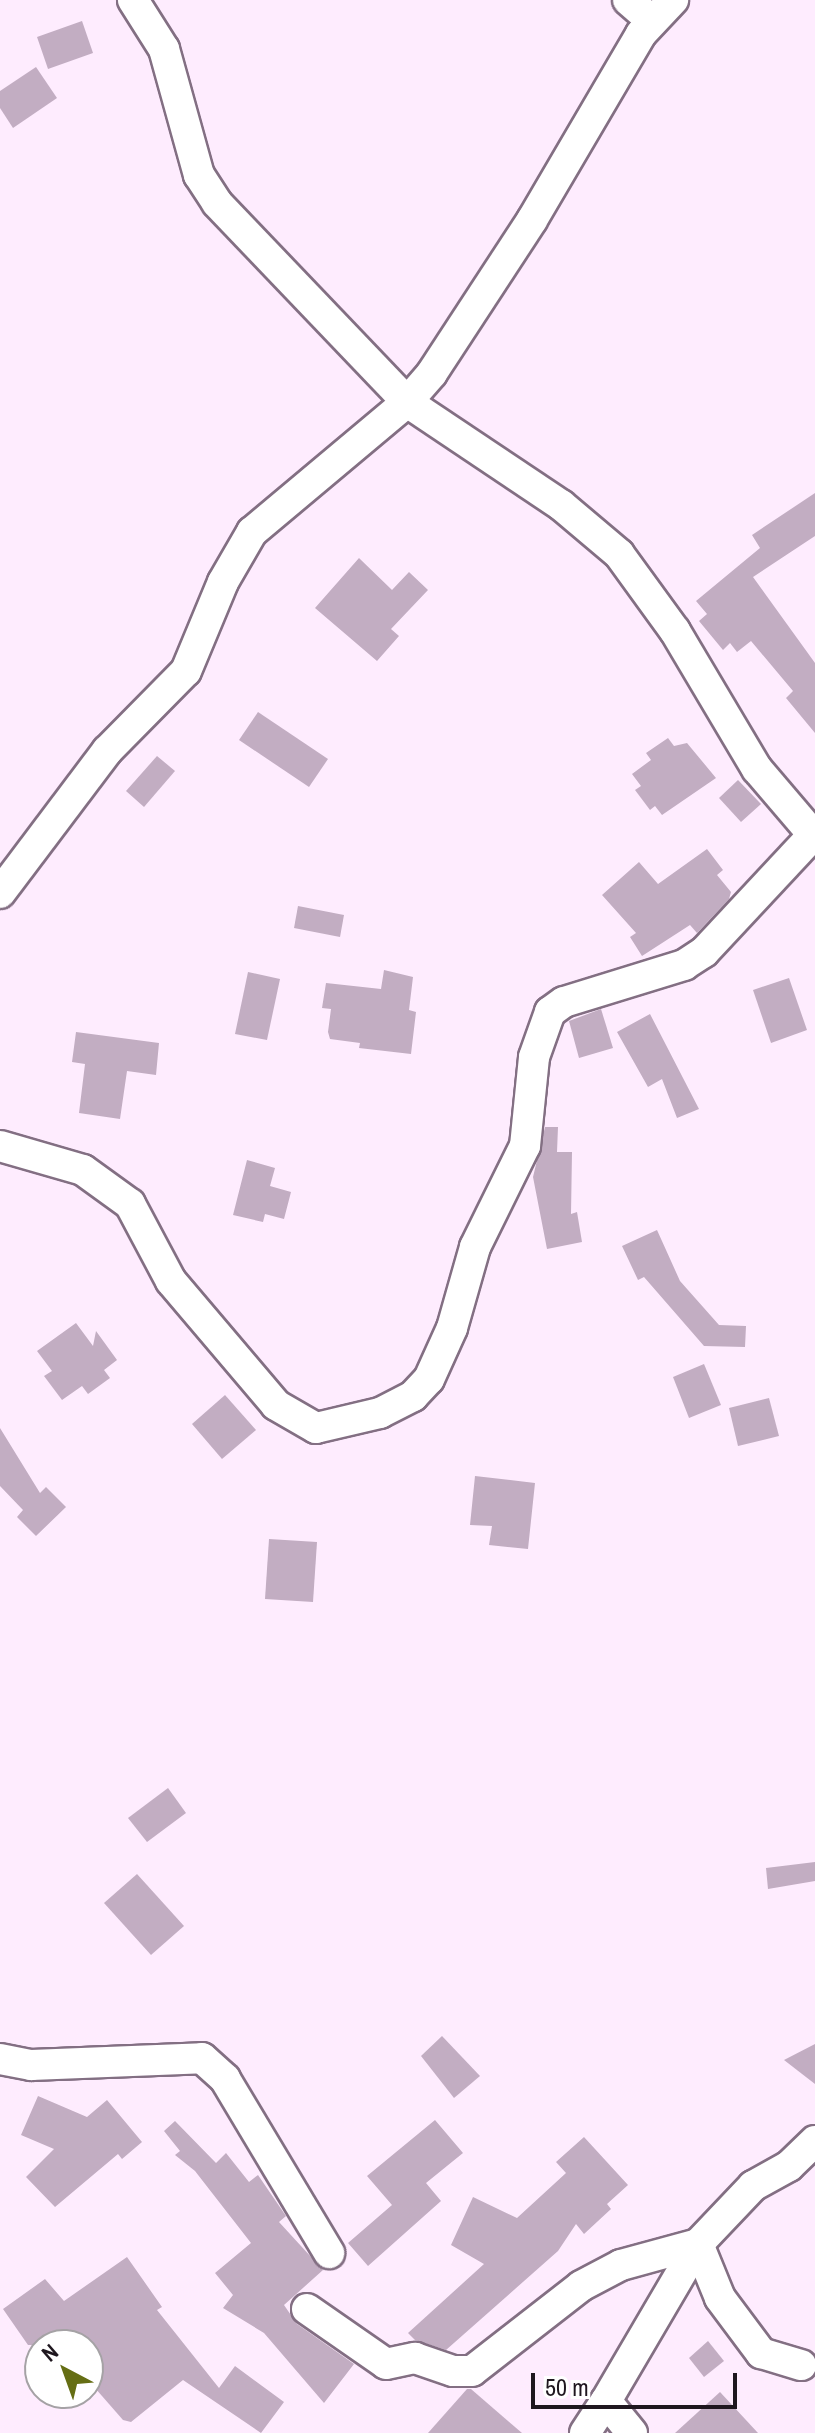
<!DOCTYPE html>
<style>
body{margin:0}
#map{position:relative;width:815px;height:2433px;overflow:hidden;background:#feecfe;font-family:"Archivo Narrow",sans-serif}
div>[style]{position:absolute}
.building>*{inset:0;background:#c2adc2}
.roads{filter:drop-shadow(2px 0 #836f83) drop-shadow(-2px 0 #836f83) drop-shadow(0 2px #836f83) drop-shadow(0 -2px #836f83)}
.street>*{height:30px;margin:-15px;padding:0 15px;transform-origin:15px;border-radius:15px;background:#fff}
span{translate:-50% -50%;white-space:nowrap;text-align:center;line-height:1.15;-webkit-text-stroke:8px #fff;paint-order:stroke}
.north{position:absolute;left:24px;top:2329px;width:80px;height:80px;box-sizing:border-box;background:#fff;border:2px solid #a5a2a5;border-radius:50%;rotate:319deg;font-size:22px;font-weight:700;line-height:32px;text-align:center;color:#1f171f}
.north::after{content:'';display:block;margin:auto;width:28px;height:36px;background:#656e14;clip-path:polygon(50% 0,100% 100%,50% 72%,0 100%)}
.scale{position:absolute;left:531px;top:2373px;width:206px;height:36px;box-sizing:border-box;border:4px solid #1f171f;border-top:0;padding-left:10px;font-size:24px;line-height:28px;white-space:nowrap;color:#1f171f;-webkit-text-stroke:6px #fff;paint-order:stroke}
</style>
<div id="map">
<div class="building">
<i style="clip-path:polygon(82px 21px,93px 53px,48px 69px,37px 37px)"></i>
<i style="clip-path:polygon(36px 67px,57px 98px,13px 128px,0 108px,0 91px)"></i>
<i style="clip-path:polygon(815px 493px,815px 536px,753px 577px,815px 663px,815px 733px,786px 698px,793px 691px,751px 641px,737px 652px,730px 643px,723px 650px,699px 621px,707px 614px,696px 601px,760px 548px,752px 535px)"></i>
<i style="clip-path:polygon(359px 558px,392px 590px,409px 572px,428px 590px,391px 629px,399px 636px,377px 661px,315px 608px)"></i>
<i style="clip-path:polygon(258px 712px,328px 759px,309px 787px,239px 740px)"></i>
<i style="clip-path:polygon(668px 738px,674px 746px,687px 743px,716px 778px,662px 815px,655px 806px,650px 810px,635px 790px,641px 786px,632px 774px,651px 760px,646px 753px)"></i>
<i style="clip-path:polygon(157px 756px,175px 771px,144px 807px,126px 791px)"></i>
<i style="clip-path:polygon(738px 780px,761px 804px,741px 822px,719px 798px)"></i>
<i style="clip-path:polygon(707px 849px,723px 870px,717px 875px,731px 892px,729px 899px,697px 933px,690px 925px,642px 956px,630px 937px,636px 933px,602px 895px,639px 862px,658px 884px)"></i>
<i style="clip-path:polygon(298px 906px,344px 915px,340px 937px,294px 928px)"></i>
<i style="clip-path:polygon(384px 970px,413px 977px,409px 1010px,416px 1012px,411px 1054px,359px 1048px,360px 1043px,330px 1039px,328px 1032px,331px 1009px,322px 1008px,326px 983px,381px 989px)"></i>
<i style="clip-path:polygon(248px 972px,280px 979px,267px 1040px,235px 1034px)"></i>
<i style="clip-path:polygon(789px 978px,807px 1030px,771px 1043px,753px 990px)"></i>
<i style="clip-path:polygon(601px 1009px,613px 1048px,579px 1058px,569px 1021px)"></i>
<i style="clip-path:polygon(650px 1014px,699px 1109px,677px 1118px,662px 1079px,648px 1087px,617px 1032px)"></i>
<i style="clip-path:polygon(76px 1032px,159px 1043px,156px 1075px,127px 1071px,120px 1119px,79px 1113px,85px 1064px,72px 1062px)"></i>
<i style="clip-path:polygon(545px 1127px,558px 1127px,557px 1152px,572px 1152px,571px 1214px,577px 1212px,582px 1242px,547px 1249px,533px 1177px)"></i>
<i style="clip-path:polygon(247px 1160px,275px 1168px,270px 1186px,291px 1192px,284px 1219px,265px 1214px,263px 1222px,233px 1215px)"></i>
<i style="clip-path:polygon(657px 1230px,680px 1281px,719px 1325px,746px 1326px,745px 1347px,704px 1346px,644px 1277px,638px 1280px,622px 1246px)"></i>
<i style="clip-path:polygon(76px 1323px,93px 1346px,96px 1331px,117px 1360px,104px 1370px,110px 1378px,88px 1394px,82px 1386px,62px 1400px,44px 1376px,52px 1371px,37px 1351px)"></i>
<i style="clip-path:polygon(704px 1364px,721px 1405px,689px 1418px,673px 1377px)"></i>
<i style="clip-path:polygon(225px 1395px,256px 1430px,222px 1459px,192px 1424px)"></i>
<i style="clip-path:polygon(769px 1398px,779px 1436px,738px 1446px,729px 1408px)"></i>
<i style="clip-path:polygon(0 1428px,40px 1493px,46px 1487px,66px 1507px,36px 1536px,17px 1517px,23px 1510px,0 1486px)"></i>
<i style="clip-path:polygon(475px 1476px,535px 1483px,528px 1549px,489px 1545px,492px 1526px,470px 1525px)"></i>
<i style="clip-path:polygon(269px 1539px,317px 1542px,313px 1602px,265px 1599px)"></i>
<i style="clip-path:polygon(168px 1788px,186px 1813px,147px 1842px,128px 1818px)"></i>
<i style="clip-path:polygon(815px 1862px,815px 1881px,768px 1889px,766px 1868px)"></i>
<i style="clip-path:polygon(137px 1874px,184px 1926px,151px 1955px,104px 1903px)"></i>
<i style="clip-path:polygon(442px 2036px,480px 2076px,454px 2098px,421px 2056px)"></i>
<i style="clip-path:polygon(815px 2044px,815px 2084px,784px 2060px)"></i>
<i style="clip-path:polygon(38px 2096px,87px 2117px,107px 2100px,142px 2142px,122px 2159px,118px 2154px,55px 2207px,26px 2177px,54px 2149px,21px 2135px)"></i>
<i style="clip-path:polygon(435px 2120px,463px 2153px,426px 2183px,441px 2201px,368px 2266px,348px 2243px,392px 2205px,367px 2176px)"></i>
<i style="clip-path:polygon(175px 2121px,216px 2163px,226px 2153px,249px 2182px,258px 2175px,286px 2216px,279px 2222px,323px 2270px,284px 2305px,297px 2324px,354px 2364px,324px 2403px,264px 2333px,223px 2308px,233px 2295px,215px 2273px,251px 2243px,195px 2171px,175px 2155px,180px 2151px,164px 2131px)"></i>
<i style="clip-path:polygon(584px 2137px,628px 2185px,607px 2204px,611px 2209px,584px 2234px,576px 2224px,558px 2251px,446px 2350px,415px 2340px,408px 2333px,484px 2264px,451px 2245px,473px 2197px,517px 2218px,566px 2173px,556px 2162px)"></i>
<i style="clip-path:polygon(127px 2257px,162px 2307px,157px 2310px,219px 2388px,235px 2366px,284px 2402px,261px 2433px,183px 2380px,131px 2422px,123px 2420px,88px 2380px,88px 2345px,28px 2345px,3px 2309px,45px 2279px,64px 2301px)"></i>
<i style="clip-path:polygon(708px 2341px,724px 2361px,704px 2377px,689px 2358px)"></i>
<i style="clip-path:polygon(467px 2389px,471px 2389px,522px 2433px,428px 2433px)"></i>
<i style="clip-path:polygon(720px 2392px,758px 2433px,675px 2433px)"></i>
</div>
<div class="roads">
<div class="street">
<i style="left:133px;top:0;width:58px;rotate:57.7deg"></i>
<i style="left:164px;top:49px;width:131px;rotate:74.5deg"></i>
<i style="left:199px;top:175px;width:33px;rotate:57deg"></i>
<i style="left:217px;top:203px;width:275px;rotate:46.3deg"></i>
<i style="left:407px;top:402px;width:185px;rotate:33.8deg"></i>
<i style="left:561px;top:505px;width:76px;rotate:40.2deg"></i>
<i style="left:619px;top:554px;width:95px;rotate:54deg"></i>
<i style="left:675px;top:631px;width:161px;rotate:59.3deg"></i>
<i style="left:757px;top:769px;width:89px;rotate:49.5deg"></i>
<i style="left:628px;top:0;width:30px;rotate:41deg"></i>
<i style="left:0;top:893px;width:178px;rotate:-53deg"></i>
<i style="left:107px;top:751px;width:112px;rotate:-45.4deg"></i>
<i style="left:186px;top:671px;width:96px;rotate:-67.4deg"></i>
<i style="left:223px;top:582px;width:58px;rotate:-59.9deg"></i>
<i style="left:252px;top:532px;width:202px;rotate:-40deg"></i>
<i style="left:407px;top:402px;width:38px;rotate:-49deg"></i>
<i style="left:432px;top:373px;width:183px;rotate:-56.8deg"></i>
<i style="left:532px;top:220px;width:216px;rotate:-59.6deg"></i>
<i style="left:641px;top:34px;width:47px;rotate:-46.7deg"></i>
<i style="left:0;top:1146px;width:86px;rotate:16.1deg"></i>
<i style="left:83px;top:1170px;width:58px;rotate:35.9deg"></i>
<i style="left:130px;top:1204px;width:87px;rotate:62deg"></i>
<i style="left:171px;top:1281px;width:162px;rotate:49.7deg"></i>
<i style="left:276px;top:1405px;width:46px;rotate:29.9deg"></i>
<i style="left:316px;top:1428px;width:66px;rotate:-13.2deg"></i>
<i style="left:380px;top:1413px;width:37px;rotate:-27deg"></i>
<i style="left:413px;top:1396px;width:23px;rotate:-47deg"></i>
<i style="left:429px;top:1379px;width:56px;rotate:-65.7deg"></i>
<i style="left:452px;top:1328px;width:84px;rotate:-74.1deg"></i>
<i style="left:475px;top:1247px;width:113px;rotate:-63.7deg"></i>
<i style="left:525px;top:1146px;width:89px;rotate:-84.2deg"></i>
<i style="left:534px;top:1057px;width:48px;rotate:-70.4deg"></i>
<i style="left:550px;top:1012px;width:17px;rotate:-36deg"></i>
<i style="left:564px;top:1002px;width:126px;rotate:-17.1deg"></i>
<i style="left:684px;top:965px;width:24px;rotate:-33deg"></i>
<i style="left:704px;top:952px;width:158px;rotate:-47deg"></i>
<i style="left:0;top:2059px;width:32px;rotate:11deg"></i>
<i style="left:31px;top:2065px;width:171px;rotate:-2.3deg"></i>
<i style="left:202px;top:2058px;width:31px;rotate:42deg"></i>
<i style="left:225px;top:2079px;width:203px;rotate:59.1deg"></i>
<i style="left:698px;top:2244px;width:58px;rotate:67.8deg"></i>
<i style="left:720px;top:2298px;width:69px;rotate:53.3deg"></i>
<i style="left:761px;top:2353px;width:42px;rotate:16.7deg"></i>
<i style="left:307px;top:2309px;width:96px;rotate:34.8deg"></i>
<i style="left:386px;top:2364px;width:30px;rotate:-12deg"></i>
<i style="left:415px;top:2358px;width:40px;rotate:18.9deg"></i>
<i style="left:453px;top:2371px;width:19px"></i>
<i style="left:472px;top:2371px;width:138px;rotate:-37.9deg"></i>
<i style="left:581px;top:2286px;width:45px;rotate:-27.7deg"></i>
<i style="left:621px;top:2265px;width:80px;rotate:-15.3deg"></i>
<i style="left:698px;top:2244px;width:80px;rotate:-46.5deg"></i>
<i style="left:753px;top:2186px;width:41px;rotate:-29.1deg"></i>
<i style="left:789px;top:2166px;width:36px;rotate:-44deg"></i>
<i style="left:585px;top:2433px;width:38px;rotate:-57deg"></i>
<i style="left:632px;top:2433px;width:41px;rotate:-129.1deg"></i>
<i style="left:606px;top:2401px;width:182px;rotate:-59.6deg"></i>
</div>
</div>
<div class="north">N</div>
<div class="scale">50 m</div>
</div>
